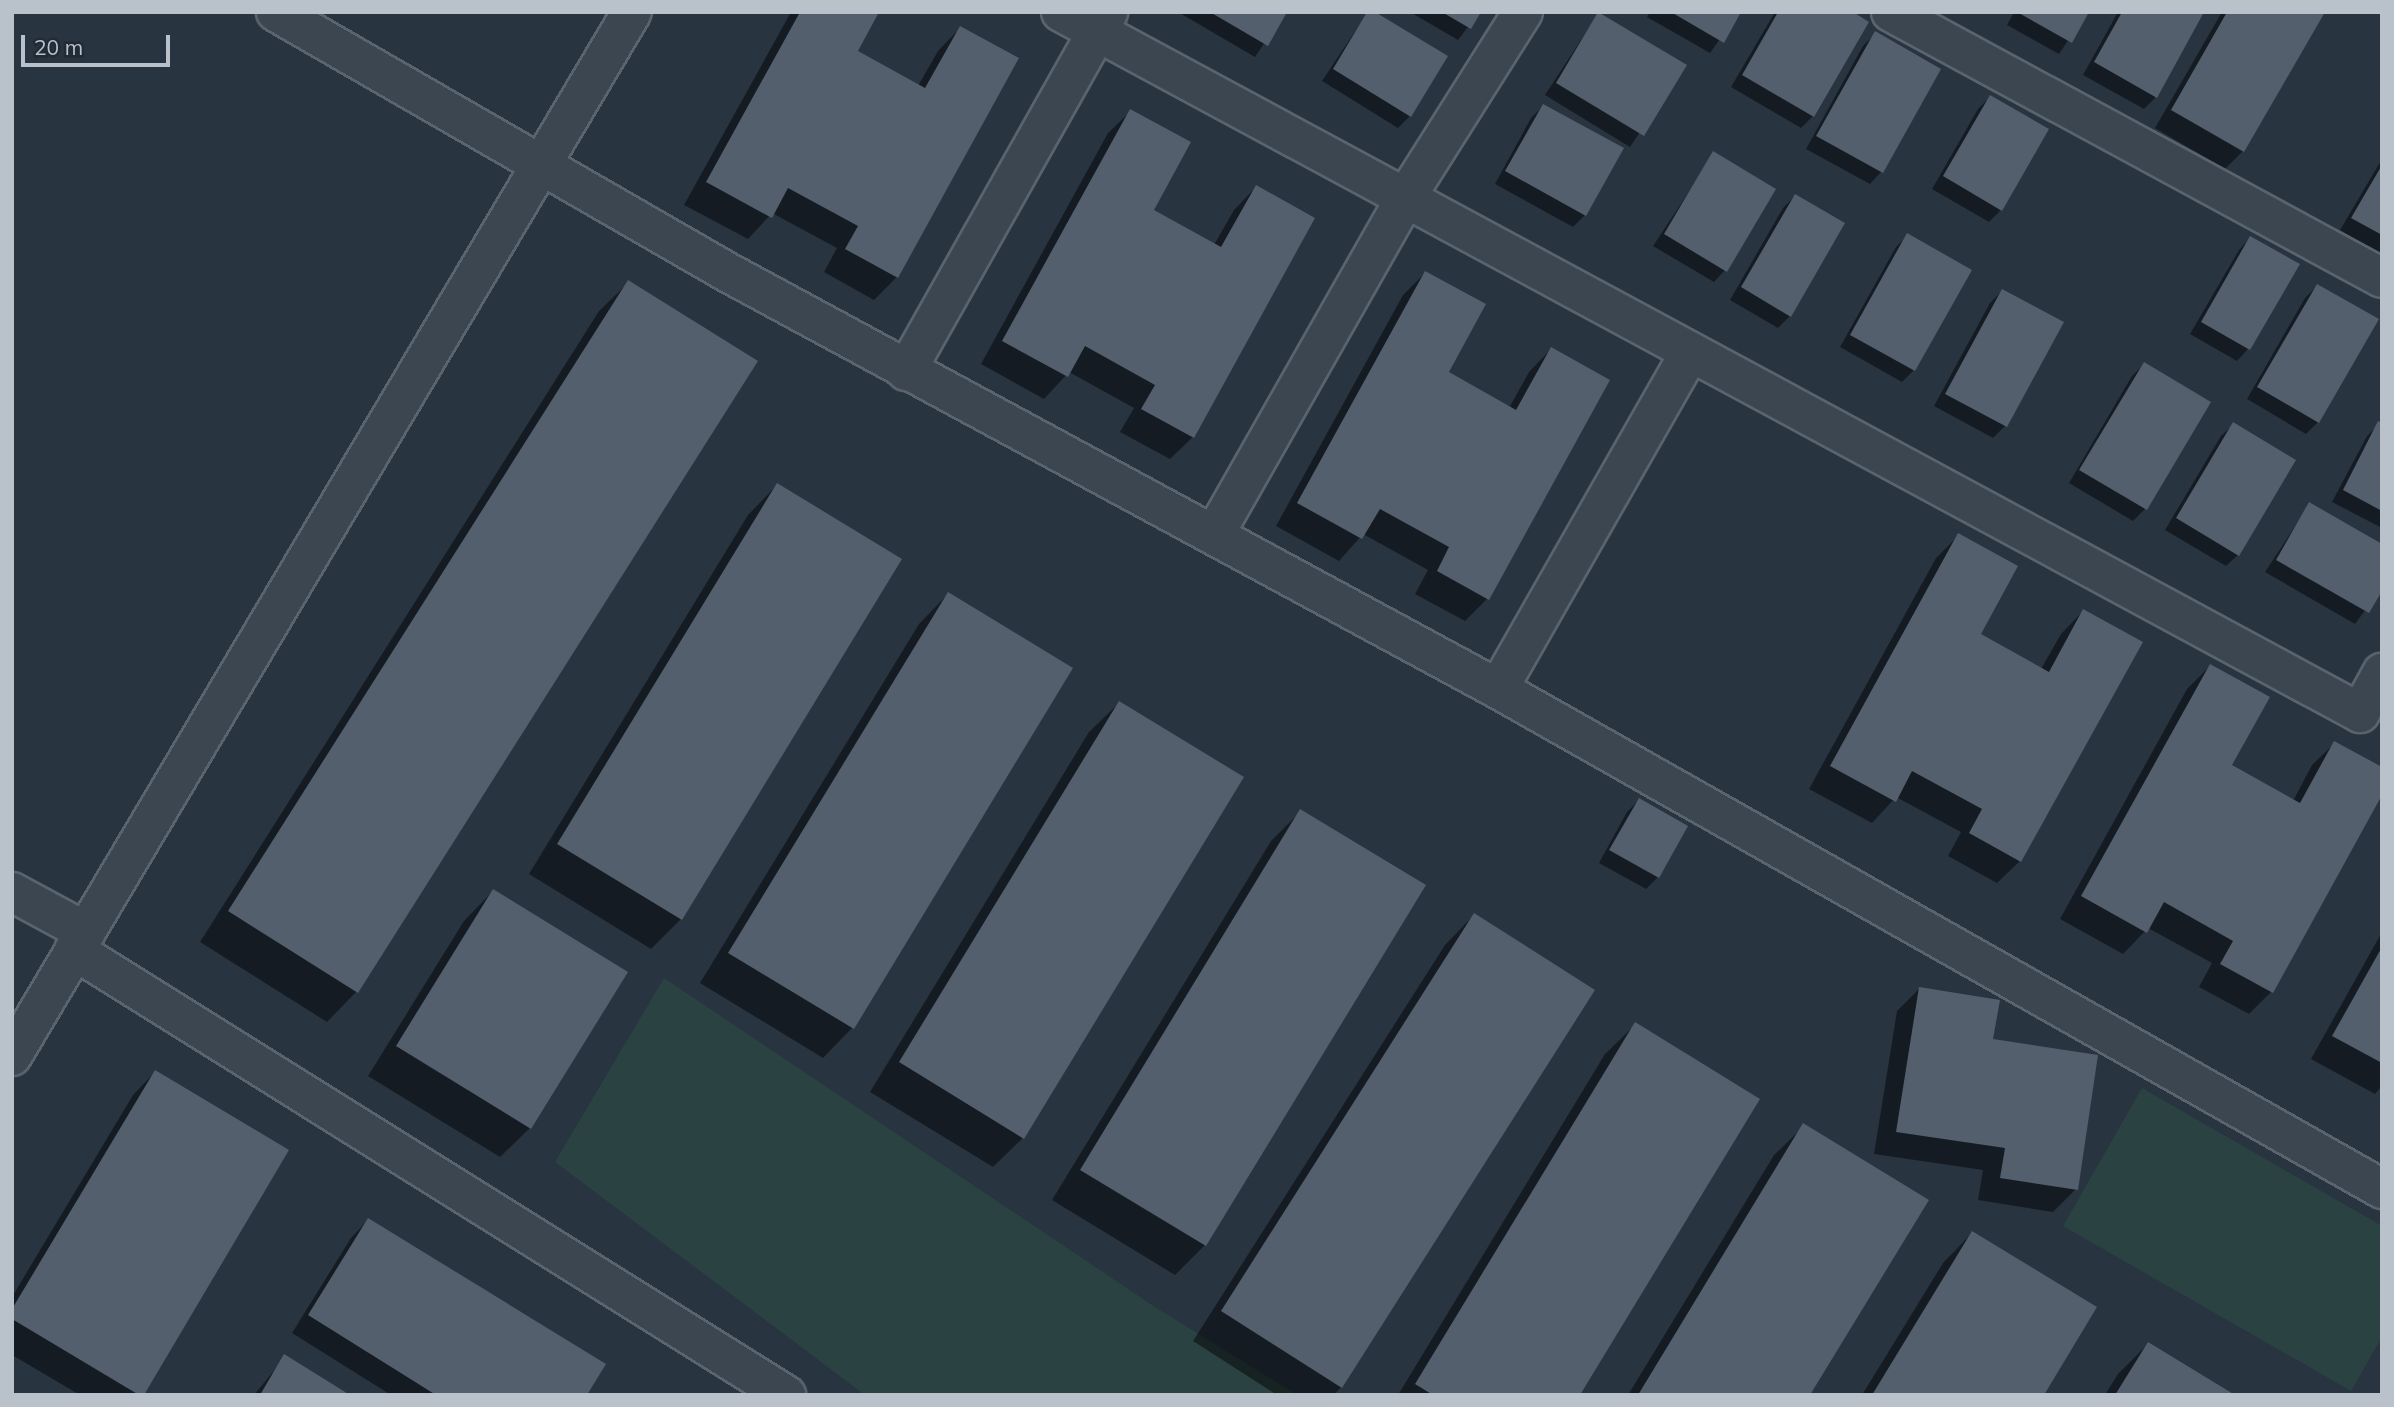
<!DOCTYPE html>
<style>
body{margin:0}
#map{position:relative;width:2394px;height:1407px;overflow:hidden;background:#283440;font-family:Mulish,sans-serif}
div>[style]{position:absolute}
.green>*{inset:0;background:#2b4242}
.shadow>*{inset:0;background:#0007}
.building>*{inset:0;background:#535f6d}
.roads{filter:drop-shadow(2px 0 #5a646e) drop-shadow(-2px 0 #5a646e) drop-shadow(0 2px #5a646e) drop-shadow(0 -2px #5a646e)}
.minor>*{height:38px;margin:-19px;padding:0 19px;transform-origin:19px;border-radius:19px;background:#3c4650}
span{translate:-50% -50%;white-space:nowrap;text-align:center;line-height:1.15;-webkit-text-stroke:5px #212b36;paint-order:stroke}
.frame{position:absolute;inset:0;border:14px solid #b9c1ca;pointer-events:none}
.scale{position:absolute;left:21px;top:35px;width:149px;height:32px;box-sizing:border-box;border:4px solid #b9c1ca;border-top:0;padding-left:9px;font-size:21px;line-height:24px;white-space:nowrap;color:#b9c1ca;-webkit-text-stroke:5px #212b36;paint-order:stroke}
</style>
<div id="map">
<div class="green">
<i style="clip-path:polygon(664px 978px,1155px 1307px,1297px 1395px,865px 1395px,555px 1162px)"></i>
<i style="clip-path:polygon(2142px 1088px,2382px 1226px,2382px 1337px,2351px 1391px,2063px 1226px)"></i>
</div>
<div class="shadow">
<i style="clip-path:polygon(791px 12px,877px 12px,855px 51px,918px 86px,938px 51px,960px 28px,1017px 59px,897px 277px,874px 300px,824px 272px,837px 248px,772px 213px,748px 239px,684px 205px)"></i>
<i style="clip-path:polygon(1178px 12px,1285px 12px,1255px 57px)"></i>
<i style="clip-path:polygon(1368px 12px,1410px 116px,1398px 128px,1322px 81px)"></i>
<i style="clip-path:polygon(1410px 12px,1479px 12px,1458px 40px)"></i>
<i style="clip-path:polygon(1650px 12px,1739px 12px,1710px 53px,1647px 17px)"></i>
<i style="clip-path:polygon(1775px 12px,1850px 12px,1813px 116px,1801px 128px,1731px 87px)"></i>
<i style="clip-path:polygon(2014px 12px,2087px 12px,2059px 54px,2007px 25px)"></i>
<i style="clip-path:polygon(2118px 12px,2202px 12px,2156px 97px,2144px 109px,2083px 75px)"></i>
<i style="clip-path:polygon(2222px 12px,2323px 12px,2243px 151px,2225px 169px,2155px 128px)"></i>
<i style="clip-path:polygon(1598px 14px,1684px 66px,1630px 147px,1545px 95px)"></i>
<i style="clip-path:polygon(1875px 34px,1881px 172px,1870px 184px,1806px 149px,1863px 46px)"></i>
<i style="clip-path:polygon(1990px 97px,2001px 210px,1989px 222px,1932px 189px,1978px 109px)"></i>
<i style="clip-path:polygon(1543px 106px,1585px 215px,1573px 227px,1495px 184px,1531px 118px)"></i>
<i style="clip-path:polygon(1131px 111px,1152px 211px,1214px 245px,1234px 210px,1256px 187px,1193px 437px,1170px 459px,1120px 432px,1134px 408px,1069px 372px,1044px 399px,981px 364px,1108px 133px)"></i>
<i style="clip-path:polygon(1714px 154px,1725px 270px,1714px 282px,1653px 246px)"></i>
<i style="clip-path:polygon(2382px 159px,2382px 254px,2340px 230px)"></i>
<i style="clip-path:polygon(1795px 196px,1790px 316px,1778px 328px,1730px 300px,1783px 208px)"></i>
<i style="clip-path:polygon(1908px 235px,1914px 370px,1902px 382px,1840px 347px,1896px 247px)"></i>
<i style="clip-path:polygon(2250px 238px,2248px 349px,2237px 361px,2190px 334px,2239px 250px)"></i>
<i style="clip-path:polygon(1425px 273px,1446px 373px,1509px 408px,1529px 372px,1551px 349px,1487px 599px,1465px 621px,1415px 594px,1428px 570px,1363px 534px,1339px 561px,1276px 526px,1403px 295px)"></i>
<i style="clip-path:polygon(629px 282px,755px 362px,356px 992px,327px 1022px,200px 942px,599px 311px)"></i>
<i style="clip-path:polygon(2317px 286px,2318px 422px,2306px 434px,2247px 399px,2305px 298px)"></i>
<i style="clip-path:polygon(2002px 291px,2061px 323px,2005px 426px,1993px 438px,1934px 406px,1990px 303px)"></i>
<i style="clip-path:polygon(2144px 364px,2209px 402px,2145px 509px,2133px 521px,2069px 483px,2132px 376px)"></i>
<i style="clip-path:polygon(2379px 424px,2382px 425px,2382px 528px,2332px 502px,2367px 436px)"></i>
<i style="clip-path:polygon(2233px 425px,2238px 555px,2226px 566px,2165px 530px,2221px 436px)"></i>
<i style="clip-path:polygon(777px 485px,681px 919px,651px 949px,529px 874px,748px 515px)"></i>
<i style="clip-path:polygon(2309px 505px,2382px 587px,2355px 624px,2265px 572px)"></i>
<i style="clip-path:polygon(1959px 535px,1979px 635px,2041px 669px,2061px 634px,2083px 611px,2020px 861px,1997px 883px,1948px 856px,1961px 832px,1896px 797px,1872px 823px,1809px 789px,1936px 558px)"></i>
<i style="clip-path:polygon(948px 594px,1071px 669px,852px 1028px,823px 1058px,700px 983px,919px 624px)"></i>
<i style="clip-path:polygon(2210px 666px,2230px 766px,2293px 801px,2312px 765px,2335px 743px,2271px 992px,2249px 1014px,2199px 987px,2212px 963px,2148px 928px,2123px 954px,2060px 919px,2187px 689px)"></i>
<i style="clip-path:polygon(1119px 703px,1023px 1138px,993px 1167px,870px 1092px,1089px 732px)"></i>
<i style="clip-path:polygon(1639px 800px,1658px 877px,1646px 889px,1599px 863px,1627px 812px)"></i>
<i style="clip-path:polygon(1301px 811px,1424px 886px,1205px 1245px,1175px 1275px,1052px 1200px,1271px 841px)"></i>
<i style="clip-path:polygon(493px 891px,530px 1128px,500px 1157px,368px 1076px,464px 921px)"></i>
<i style="clip-path:polygon(1474px 915px,1341px 1387px,1334px 1395px,1277px 1395px,1193px 1341px,1445px 945px)"></i>
<i style="clip-path:polygon(2382px 932px,2382px 1086px,2375px 1094px,2311px 1059px)"></i>
<i style="clip-path:polygon(1919px 989px,1991px 1040px,2076px 1189px,2053px 1212px,1978px 1200px,1983px 1170px,1874px 1154px,1897px 1011px)"></i>
<i style="clip-path:polygon(1635px 1025px,1578px 1395px,1398px 1395px,1605px 1054px)"></i>
<i style="clip-path:polygon(155px 1072px,142px 1395px,80px 1395px,12px 1355px,12px 1297px,133px 1095px)"></i>
<i style="clip-path:polygon(1804px 1126px,1808px 1395px,1628px 1395px,1774px 1155px)"></i>
<i style="clip-path:polygon(368px 1220px,585px 1395px,391px 1395px,292px 1333px,351px 1238px)"></i>
<i style="clip-path:polygon(1972px 1233px,2041px 1395px,1862px 1395px,1943px 1263px)"></i>
<i style="clip-path:polygon(2148px 1344px,2232px 1395px,2105px 1395px,2118px 1374px)"></i>
<i style="clip-path:polygon(285px 1357px,347px 1395px,254px 1395px)"></i>
</div>
<div class="building">
<i style="clip-path:polygon(800px 12px,879px 12px,858px 51px,925px 88px,960px 26px,1019px 58px,898px 278px,845px 249px,858px 226px,788px 188px,772px 218px,706px 182px)"></i>
<i style="clip-path:polygon(1210px 12px,1287px 12px,1268px 46px)"></i>
<i style="clip-path:polygon(1367px 12px,1375px 12px,1448px 56px,1411px 117px,1333px 69px)"></i>
<i style="clip-path:polygon(1442px 12px,1481px 12px,1471px 29px)"></i>
<i style="clip-path:polygon(1598px 12px,1687px 65px,1644px 136px,1556px 83px)"></i>
<i style="clip-path:polygon(1671px 12px,1741px 12px,1724px 43px)"></i>
<i style="clip-path:polygon(1778px 12px,1853px 12px,1869px 22px,1814px 117px,1742px 75px)"></i>
<i style="clip-path:polygon(2017px 12px,2089px 12px,2072px 43px)"></i>
<i style="clip-path:polygon(2122px 12px,2204px 12px,2157px 98px,2094px 62px)"></i>
<i style="clip-path:polygon(2227px 12px,2325px 12px,2244px 152px,2171px 110px)"></i>
<i style="clip-path:polygon(1875px 31px,1941px 69px,1883px 173px,1816px 136px)"></i>
<i style="clip-path:polygon(1990px 95px,2049px 129px,2002px 211px,1943px 176px)"></i>
<i style="clip-path:polygon(1543px 104px,1624px 148px,1586px 216px,1505px 171px)"></i>
<i style="clip-path:polygon(1130px 109px,1191px 142px,1154px 210px,1221px 247px,1256px 185px,1315px 218px,1194px 438px,1141px 409px,1155px 385px,1085px 346px,1068px 377px,1002px 341px)"></i>
<i style="clip-path:polygon(1713px 151px,1776px 189px,1727px 272px,1664px 234px)"></i>
<i style="clip-path:polygon(2382px 165px,2382px 235px,2351px 218px)"></i>
<i style="clip-path:polygon(1795px 194px,1845px 223px,1791px 317px,1741px 287px)"></i>
<i style="clip-path:polygon(1907px 233px,1972px 270px,1915px 371px,1850px 335px)"></i>
<i style="clip-path:polygon(2250px 236px,2300px 264px,2250px 350px,2201px 322px)"></i>
<i style="clip-path:polygon(1425px 271px,1486px 304px,1449px 372px,1516px 410px,1551px 347px,1610px 380px,1489px 600px,1437px 571px,1449px 547px,1380px 509px,1362px 539px,1297px 503px)"></i>
<i style="clip-path:polygon(628px 280px,758px 361px,358px 993px,228px 911px)"></i>
<i style="clip-path:polygon(2317px 284px,2379px 319px,2319px 423px,2257px 387px)"></i>
<i style="clip-path:polygon(2002px 289px,2064px 322px,2007px 427px,1945px 394px)"></i>
<i style="clip-path:polygon(2144px 362px,2211px 402px,2147px 510px,2079px 470px)"></i>
<i style="clip-path:polygon(2378px 421px,2382px 423px,2382px 511px,2343px 490px)"></i>
<i style="clip-path:polygon(2233px 422px,2296px 460px,2239px 556px,2176px 518px)"></i>
<i style="clip-path:polygon(777px 483px,902px 559px,682px 920px,557px 844px)"></i>
<i style="clip-path:polygon(2309px 502px,2382px 544px,2382px 591px,2369px 613px,2276px 560px)"></i>
<i style="clip-path:polygon(1958px 533px,2018px 566px,1981px 634px,2049px 672px,2083px 609px,2143px 642px,2021px 862px,1969px 833px,1982px 809px,1912px 771px,1896px 802px,1830px 766px)"></i>
<i style="clip-path:polygon(948px 592px,1073px 668px,854px 1029px,728px 953px)"></i>
<i style="clip-path:polygon(2210px 664px,2270px 697px,2232px 765px,2300px 803px,2334px 741px,2382px 767px,2382px 795px,2273px 993px,2220px 964px,2233px 941px,2164px 902px,2147px 933px,2081px 896px)"></i>
<i style="clip-path:polygon(1119px 701px,1244px 777px,1024px 1139px,899px 1062px)"></i>
<i style="clip-path:polygon(1639px 798px,1688px 826px,1659px 878px,1609px 850px)"></i>
<i style="clip-path:polygon(1300px 809px,1426px 885px,1206px 1246px,1080px 1170px)"></i>
<i style="clip-path:polygon(493px 889px,628px 972px,531px 1129px,396px 1046px)"></i>
<i style="clip-path:polygon(1474px 913px,1595px 990px,1342px 1388px,1221px 1311px)"></i>
<i style="clip-path:polygon(2382px 947px,2382px 1063px,2332px 1036px)"></i>
<i style="clip-path:polygon(1919px 987px,2000px 1000px,1993px 1039px,2098px 1055px,2078px 1190px,2000px 1178px,2005px 1148px,1896px 1132px)"></i>
<i style="clip-path:polygon(1635px 1022px,1760px 1099px,1580px 1395px,1433px 1395px,1415px 1384px)"></i>
<i style="clip-path:polygon(155px 1070px,289px 1150px,144px 1395px,139px 1395px,12px 1319px,12px 1309px)"></i>
<i style="clip-path:polygon(1803px 1123px,1929px 1200px,1810px 1395px,1638px 1395px)"></i>
<i style="clip-path:polygon(368px 1218px,606px 1364px,587px 1395px,436px 1395px,308px 1315px)"></i>
<i style="clip-path:polygon(1972px 1231px,2097px 1307px,2044px 1395px,1872px 1395px)"></i>
<i style="clip-path:polygon(2148px 1342px,2235px 1395px,2115px 1395px)"></i>
<i style="clip-path:polygon(284px 1354px,350px 1395px,260px 1395px)"></i>
</div>
<div class="roads">
<div class="minor">
<i style="left:276px;top:12px;width:521px;rotate:29.96deg"></i>
<i style="left:727px;top:272px;width:877px;rotate:28.41deg"></i>
<i style="left:1498px;top:689px;width:1016px;rotate:29.49deg"></i>
<i style="left:1061px;top:12px;width:1476px;rotate:28.35deg"></i>
<i style="left:2360px;top:713px;width:46px;rotate:-61.2deg"></i>
<i style="left:1891px;top:12px;width:558px;rotate:28.45deg"></i>
<i style="left:906px;top:371px;width:412px;rotate:-60.6deg"></i>
<i style="left:1214px;top:535px;width:389px;rotate:-60.4deg"></i>
<i style="left:1406px;top:197px;width:219px;rotate:-57.7deg"></i>
<i style="left:1498px;top:689px;width:387px;rotate:-60.3deg"></i>
<i style="left:12px;top:892px;width:84px;rotate:28.4deg"></i>
<i style="left:74px;top:950px;width:840px;rotate:32.01deg"></i>
<i style="left:12px;top:1056px;width:1214px;rotate:-59.3deg"></i>
</div>
</div>
<div class="frame"></div>
<div class="scale">20 m</div>
</div>
